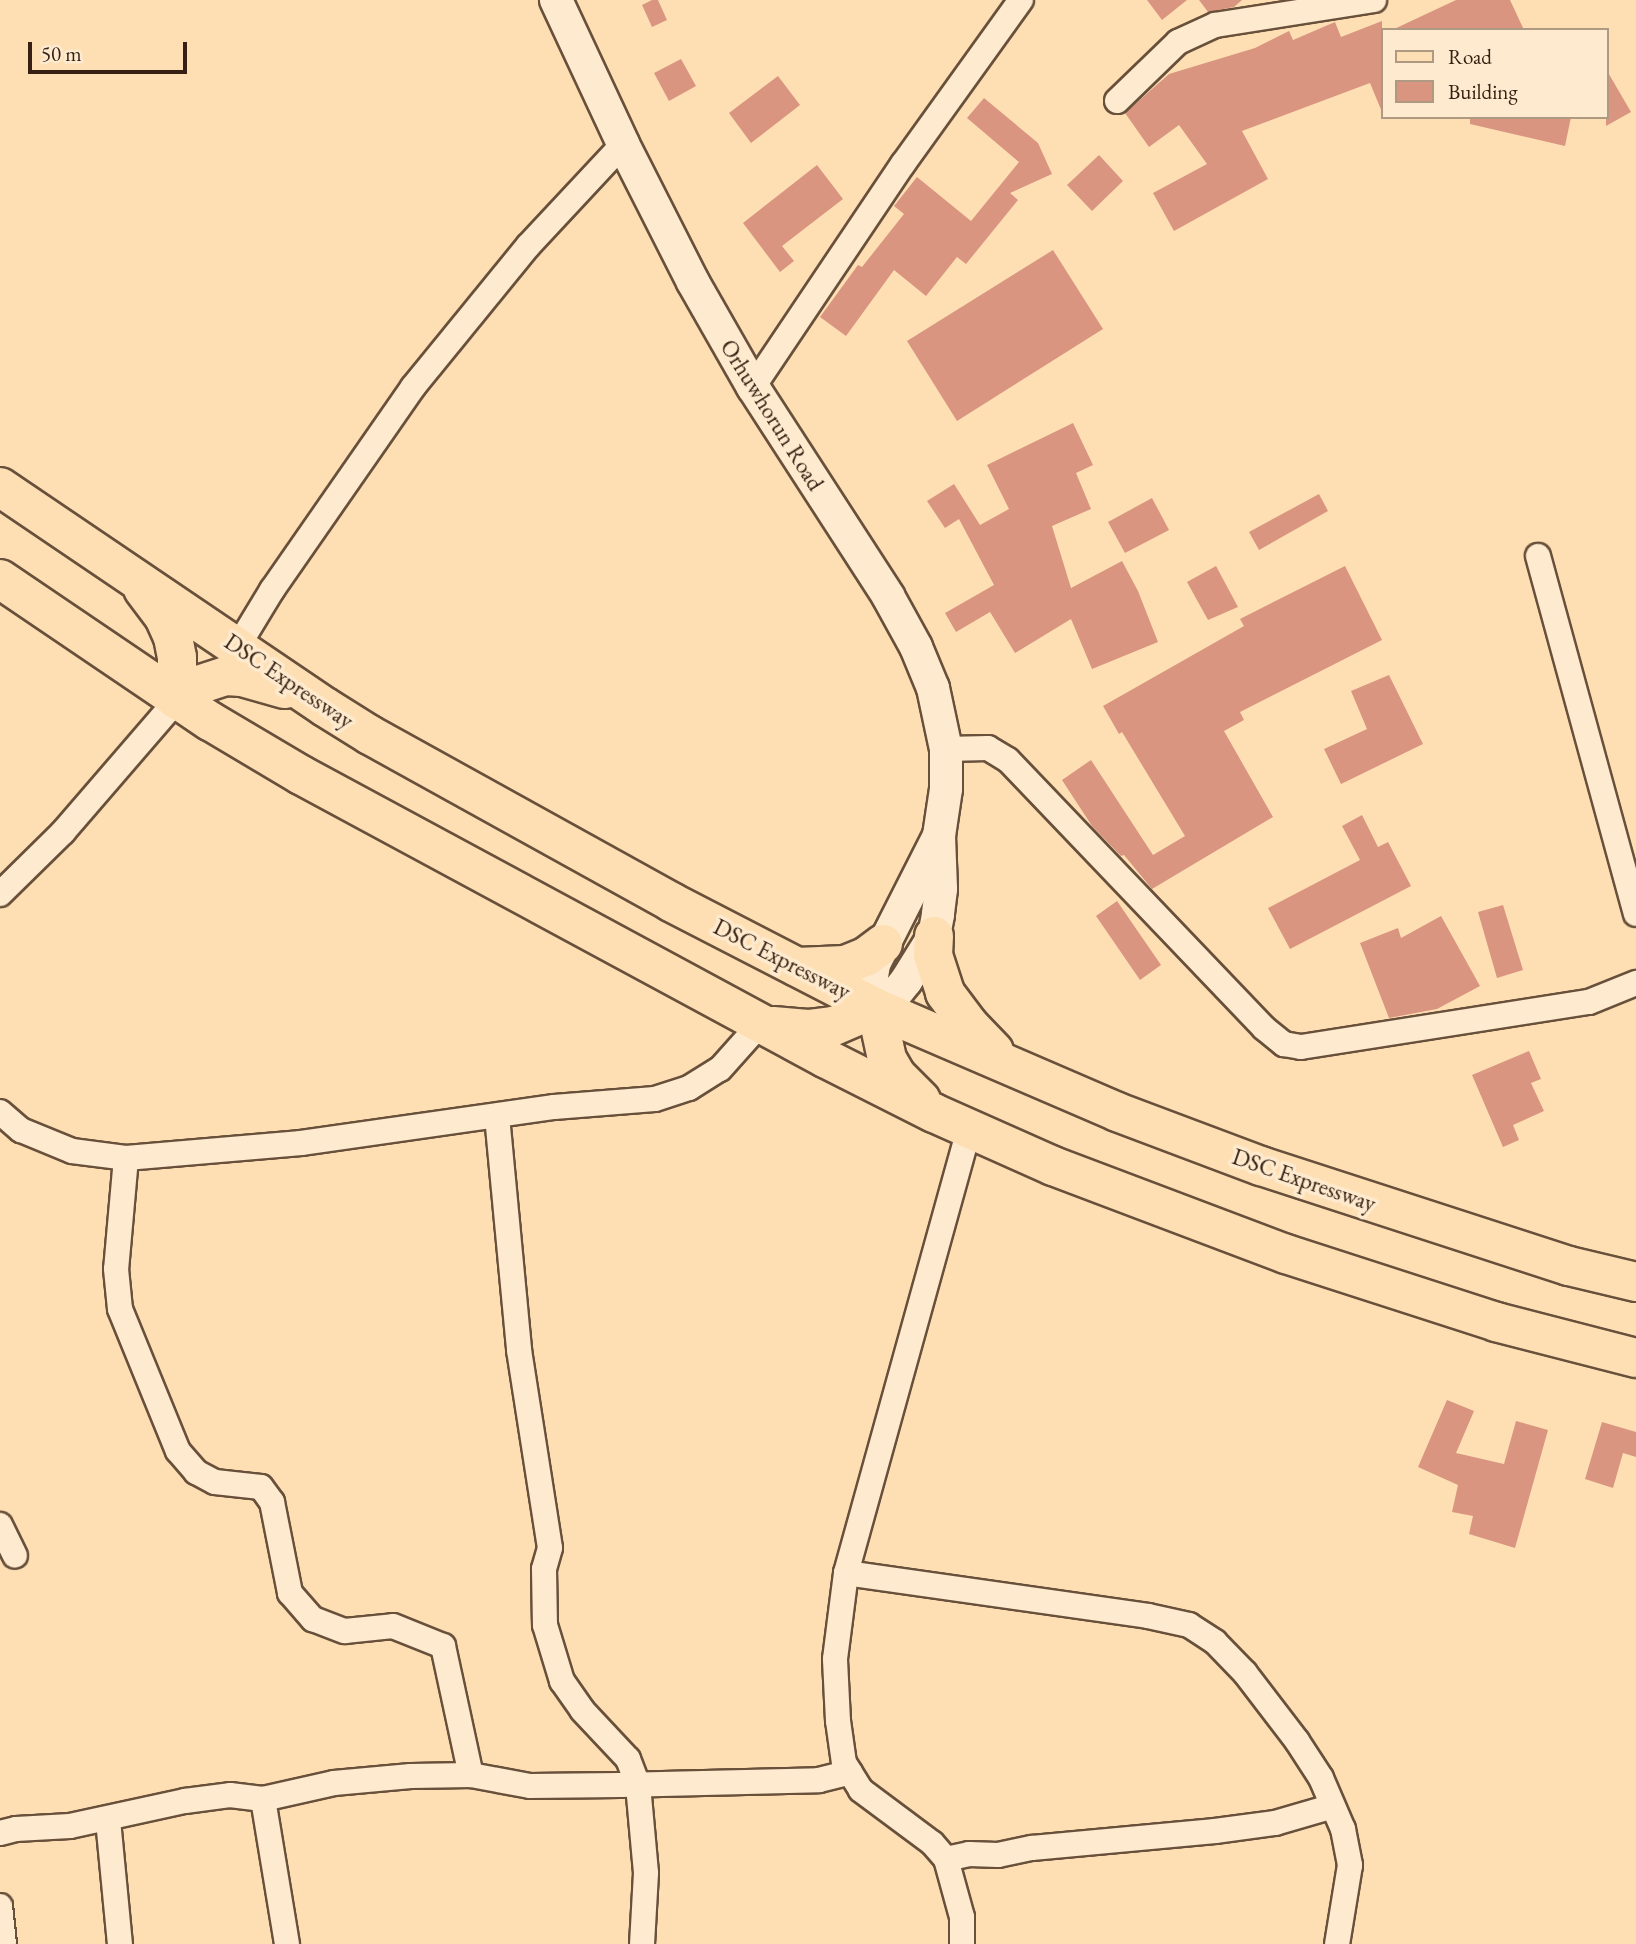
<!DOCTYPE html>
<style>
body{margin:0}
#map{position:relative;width:1636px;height:1944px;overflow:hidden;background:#fedfb4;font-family:"EB Garamond",serif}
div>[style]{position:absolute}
.building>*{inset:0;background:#d99580}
.roads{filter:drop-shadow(2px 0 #68503b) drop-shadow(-2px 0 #68503b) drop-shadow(0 2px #68503b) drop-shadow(0 -2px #68503b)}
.minor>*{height:24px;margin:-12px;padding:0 12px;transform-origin:12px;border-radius:12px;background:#feeace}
.tertiary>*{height:32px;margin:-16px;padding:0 16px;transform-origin:16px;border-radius:16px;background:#feeace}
.primary>*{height:38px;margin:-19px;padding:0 19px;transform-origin:19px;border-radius:19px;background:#fedfb4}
span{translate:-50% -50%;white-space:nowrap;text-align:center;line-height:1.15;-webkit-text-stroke:7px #feeace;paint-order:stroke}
.street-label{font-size:23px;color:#362013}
.legend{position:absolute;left:1381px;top:28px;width:228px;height:91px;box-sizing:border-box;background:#feeace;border:2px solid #ae9983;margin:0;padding:9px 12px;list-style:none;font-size:21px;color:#362013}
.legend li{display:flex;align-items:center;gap:14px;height:35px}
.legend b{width:35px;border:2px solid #ae9983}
.scale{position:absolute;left:28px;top:42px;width:159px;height:32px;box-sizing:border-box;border:4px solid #362013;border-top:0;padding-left:9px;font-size:21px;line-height:24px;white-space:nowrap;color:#362013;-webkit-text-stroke:5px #feeace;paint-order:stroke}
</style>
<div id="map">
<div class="building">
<i style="clip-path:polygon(652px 0,658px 0,667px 20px,652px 27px,642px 5px)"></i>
<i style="clip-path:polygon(1147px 0,1187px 0,1162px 20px)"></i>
<i style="clip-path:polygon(1199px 0,1242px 0,1234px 7px,1208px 12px)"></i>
<i style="clip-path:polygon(1456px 0,1510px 0,1524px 30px,1392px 30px)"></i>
<i style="clip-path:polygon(1382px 21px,1382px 112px,1370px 83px,1242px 131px,1268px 179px,1174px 231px,1153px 193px,1207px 164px,1179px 125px,1149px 147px,1125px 113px,1169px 74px,1255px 48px,1289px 31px,1293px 40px,1335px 22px,1341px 37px)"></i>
<i style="clip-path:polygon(681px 59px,696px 86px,669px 101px,654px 73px)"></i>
<i style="clip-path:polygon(1606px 69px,1631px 112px,1606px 126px)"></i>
<i style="clip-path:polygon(778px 76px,800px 105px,751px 143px,729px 113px)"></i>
<i style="clip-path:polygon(984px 98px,1038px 143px,1052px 174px,1010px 193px,1018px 200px,966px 264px,957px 257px,926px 296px,894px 270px,846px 336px,820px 317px,858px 265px,862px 267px,904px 214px,894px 206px,917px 177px,971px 221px,1019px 162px,967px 118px)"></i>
<i style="clip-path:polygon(1470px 117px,1571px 117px,1565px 146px,1470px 124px)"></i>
<i style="clip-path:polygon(1099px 155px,1123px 181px,1092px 211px,1067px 185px)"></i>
<i style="clip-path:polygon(817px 165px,843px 199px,782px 246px,794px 261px,780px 272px,743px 223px)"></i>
<i style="clip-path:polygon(1053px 250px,1103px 329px,957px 421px,907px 341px)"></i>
<i style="clip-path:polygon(1073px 423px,1093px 465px,1076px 473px,1091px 509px,1052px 526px,1071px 588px,1122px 561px,1138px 591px,1158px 642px,1092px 669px,1071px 619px,1015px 653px,990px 612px,956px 632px,945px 613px,994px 585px,959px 519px,945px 528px,927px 501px,954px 484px,980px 525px,1009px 509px,987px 465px)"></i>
<i style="clip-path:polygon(1319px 494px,1328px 511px,1259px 550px,1249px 532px)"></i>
<i style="clip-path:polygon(1152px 498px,1169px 530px,1125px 553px,1108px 522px)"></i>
<i style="clip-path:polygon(1216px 566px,1238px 607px,1208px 620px,1187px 582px)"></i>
<i style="clip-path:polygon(1345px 566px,1382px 640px,1240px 712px,1244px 720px,1224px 731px,1273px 817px,1152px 889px,1124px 855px,1121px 856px,1092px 826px,1062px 780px,1091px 760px,1153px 855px,1185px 836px,1122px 732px,1119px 734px,1103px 706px,1244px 626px,1240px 619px)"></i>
<i style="clip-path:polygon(1389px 675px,1423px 744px,1341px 784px,1324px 749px,1367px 729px,1351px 691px)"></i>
<i style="clip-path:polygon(1362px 815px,1378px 847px,1388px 842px,1411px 886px,1290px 949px,1268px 908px,1360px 860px,1342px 826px)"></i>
<i style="clip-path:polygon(1117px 901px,1161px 965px,1140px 980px,1096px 916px)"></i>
<i style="clip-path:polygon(1503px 905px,1523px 970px,1497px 978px,1478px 912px)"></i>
<i style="clip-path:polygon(1441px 916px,1480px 986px,1437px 1009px,1389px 1018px,1360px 943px,1398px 928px,1401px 938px)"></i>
<i style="clip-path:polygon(1529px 1051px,1541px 1079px,1531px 1083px,1544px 1111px,1513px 1125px,1519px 1140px,1503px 1147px,1472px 1075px)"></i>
<i style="clip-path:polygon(1447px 1400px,1474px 1411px,1456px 1453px,1504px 1464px,1516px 1421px,1548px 1430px,1515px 1548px,1469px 1534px,1473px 1516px,1452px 1512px,1458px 1485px,1418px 1467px)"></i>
<i style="clip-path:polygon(1602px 1422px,1636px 1432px,1636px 1457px,1623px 1453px,1613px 1488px,1585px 1479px)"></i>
</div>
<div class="roads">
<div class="minor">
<i style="left:1117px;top:101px;width:85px;rotate:-44deg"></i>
<i style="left:1178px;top:42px;width:41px;rotate:-24.7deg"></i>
<i style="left:1215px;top:25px;width:161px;rotate:-8.9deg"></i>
<i style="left:753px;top:387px;width:269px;rotate:-56.1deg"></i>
<i style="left:903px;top:164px;width:202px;rotate:-54.3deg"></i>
<i style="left:1538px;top:556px;width:371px;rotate:74.7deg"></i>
<i style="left:238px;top:646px;width:66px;rotate:-58.7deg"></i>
<i style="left:272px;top:590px;width:247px;rotate:-55.2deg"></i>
<i style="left:413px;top:387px;width:182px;rotate:-50.8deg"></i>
<i style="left:528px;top:246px;width:139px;rotate:-47deg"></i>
<i style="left:946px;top:749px;width:42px;rotate:-1.4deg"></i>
<i style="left:988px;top:748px;width:23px;rotate:31deg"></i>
<i style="left:1008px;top:760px;width:371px;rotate:46.3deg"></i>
<i style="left:1264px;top:1028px;width:26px;rotate:39deg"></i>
<i style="left:1284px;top:1044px;width:17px;rotate:10deg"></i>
<i style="left:1301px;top:1047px;width:291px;rotate:-8.9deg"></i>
<i style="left:1589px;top:1002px;width:51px;rotate:-22deg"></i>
<i style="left:0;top:894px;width:88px;rotate:-44.5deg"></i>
<i style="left:63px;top:832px;width:174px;rotate:-49.2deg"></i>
<i style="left:0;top:1112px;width:28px;rotate:41deg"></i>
<i style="left:21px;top:1130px;width:55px;rotate:22.4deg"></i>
<i style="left:72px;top:1151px;width:54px;rotate:7.4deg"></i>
<i style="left:126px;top:1158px;width:176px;rotate:-4.9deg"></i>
<i style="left:301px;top:1143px;width:256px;rotate:-8.1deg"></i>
<i style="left:554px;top:1107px;width:101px;rotate:-4.5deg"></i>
<i style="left:655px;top:1099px;width:36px;rotate:-18deg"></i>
<i style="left:689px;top:1088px;width:36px;rotate:-32deg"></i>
<i style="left:720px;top:1069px;width:62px;rotate:-48.3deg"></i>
<i style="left:497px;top:1116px;width:235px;rotate:84.6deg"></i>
<i style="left:519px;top:1350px;width:200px;rotate:81.1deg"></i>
<i style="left:550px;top:1548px;width:22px;rotate:106deg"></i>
<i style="left:544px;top:1569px;width:56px;rotate:89deg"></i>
<i style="left:545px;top:1625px;width:59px;rotate:73.1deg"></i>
<i style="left:562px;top:1681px;width:35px;rotate:55deg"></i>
<i style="left:582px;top:1710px;width:67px;rotate:46.8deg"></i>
<i style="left:628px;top:1759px;width:28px;rotate:69deg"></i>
<i style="left:638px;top:1785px;width:88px;rotate:84.8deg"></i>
<i style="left:646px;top:1873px;width:71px;rotate:93.2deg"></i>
<i style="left:126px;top:1158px;width:111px;rotate:95.1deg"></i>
<i style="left:116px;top:1269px;width:40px;rotate:84.3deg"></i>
<i style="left:120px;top:1309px;width:153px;rotate:67.8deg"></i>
<i style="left:178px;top:1451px;width:28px;rotate:49deg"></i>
<i style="left:196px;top:1472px;width:21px;rotate:28deg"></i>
<i style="left:215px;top:1482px;width:46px;rotate:6.2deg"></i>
<i style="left:261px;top:1487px;width:19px;rotate:54deg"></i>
<i style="left:272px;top:1502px;width:93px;rotate:78.8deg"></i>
<i style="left:290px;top:1593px;width:35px;rotate:49deg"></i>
<i style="left:313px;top:1619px;width:34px;rotate:21deg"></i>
<i style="left:345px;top:1631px;width:48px;rotate:-5.9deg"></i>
<i style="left:393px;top:1626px;width:54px;rotate:21.8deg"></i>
<i style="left:443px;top:1646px;width:132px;rotate:77.8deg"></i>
<i style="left:0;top:1525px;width:34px;rotate:64deg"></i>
<i style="left:846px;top:1573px;width:305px;rotate:8.1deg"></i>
<i style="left:1148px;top:1616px;width:42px;rotate:12.4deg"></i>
<i style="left:1189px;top:1625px;width:31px;rotate:33deg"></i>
<i style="left:1215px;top:1642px;width:43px;rotate:45.9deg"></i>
<i style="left:1245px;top:1673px;width:86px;rotate:52.6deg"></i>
<i style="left:1297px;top:1741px;width:44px;rotate:57deg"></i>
<i style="left:1321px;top:1778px;width:56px;rotate:66.7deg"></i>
<i style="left:1343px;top:1829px;width:37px;rotate:79deg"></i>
<i style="left:1350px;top:1865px;width:80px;rotate:99.3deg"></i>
<i style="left:263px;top:1799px;width:147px;rotate:80.6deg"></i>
<i style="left:108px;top:1820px;width:125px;rotate:84.5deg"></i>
<i style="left:0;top:1833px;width:16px;rotate:-14deg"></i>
<i style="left:16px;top:1829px;width:54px;rotate:-3.2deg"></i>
<i style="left:70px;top:1826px;width:118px;rotate:-12.3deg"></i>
<i style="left:185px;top:1801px;width:45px;rotate:-7.6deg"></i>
<i style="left:230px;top:1795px;width:33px;rotate:7deg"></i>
<i style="left:263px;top:1799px;width:73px;rotate:-12.7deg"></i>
<i style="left:334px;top:1783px;width:77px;rotate:-5.2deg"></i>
<i style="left:411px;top:1776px;width:60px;rotate:-1deg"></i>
<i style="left:471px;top:1775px;width:60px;rotate:10.6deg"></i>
<i style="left:530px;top:1786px;width:90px;rotate:-0.6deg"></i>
<i style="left:620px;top:1785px;width:199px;rotate:-1.4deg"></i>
<i style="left:819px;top:1780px;width:32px;rotate:-14deg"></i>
<i style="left:946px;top:1859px;width:24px;rotate:-12deg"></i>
<i style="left:969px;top:1854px;width:29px;rotate:2deg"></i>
<i style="left:998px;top:1855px;width:35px;rotate:-12deg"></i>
<i style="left:1032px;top:1848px;width:184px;rotate:-5.3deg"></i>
<i style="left:1215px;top:1831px;width:61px;rotate:-7.6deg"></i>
<i style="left:1275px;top:1823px;width:60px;rotate:-16.3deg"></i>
<i style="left:0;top:1906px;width:38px;rotate:84deg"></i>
<i style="left:962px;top:1944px;width:27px;rotate:-90deg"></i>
<i style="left:962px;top:1917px;width:60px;rotate:-105.4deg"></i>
<i style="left:946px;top:1859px;width:21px;rotate:-131deg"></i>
<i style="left:932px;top:1843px;width:89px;rotate:-143.3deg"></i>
<i style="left:861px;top:1790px;width:32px;rotate:-122deg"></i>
<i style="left:844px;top:1763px;width:42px;rotate:-98.1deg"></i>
<i style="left:838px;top:1721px;width:62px;rotate:-92.8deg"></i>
<i style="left:835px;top:1659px;width:87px;rotate:-82.7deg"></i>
<i style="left:846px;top:1573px;width:461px;rotate:-74.5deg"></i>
</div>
<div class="tertiary">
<i style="left:556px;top:0;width:159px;rotate:65deg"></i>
<i style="left:623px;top:144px;width:155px;rotate:63.1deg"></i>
<i style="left:693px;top:282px;width:121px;rotate:60.3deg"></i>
<i style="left:753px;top:387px;width:249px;rotate:57.1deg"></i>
<i style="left:888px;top:596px;width:58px;rotate:61.2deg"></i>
<i style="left:916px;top:647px;width:44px;rotate:67.5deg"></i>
<i style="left:933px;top:688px;width:62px;rotate:78deg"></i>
<i style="left:946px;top:749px;width:40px;rotate:90deg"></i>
<i style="left:946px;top:789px;width:48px;rotate:98.5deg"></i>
<i style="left:939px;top:836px;width:53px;rotate:87.8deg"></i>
<i style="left:941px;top:889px;width:26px;rotate:97deg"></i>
<i style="left:938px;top:915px;width:21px;rotate:101deg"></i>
<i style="left:934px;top:936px;width:53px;rotate:121.9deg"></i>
<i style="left:906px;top:981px;width:21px;rotate:129deg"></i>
<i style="left:893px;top:997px;width:20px;rotate:147deg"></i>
<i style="left:876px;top:1008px;width:25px;rotate:-101deg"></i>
<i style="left:871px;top:983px;width:19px;rotate:-81deg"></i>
<i style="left:874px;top:964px;width:144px;rotate:-63.1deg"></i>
</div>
<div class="primary">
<i style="left:0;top:487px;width:392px;rotate:34.1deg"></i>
<i style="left:325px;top:707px;width:53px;rotate:31.9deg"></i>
<i style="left:370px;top:735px;width:344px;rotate:29deg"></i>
<i style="left:671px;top:902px;width:231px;rotate:27.3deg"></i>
<i style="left:876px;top:1008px;width:262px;rotate:23.3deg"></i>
<i style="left:1117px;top:1112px;width:154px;rotate:20.6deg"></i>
<i style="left:1261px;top:1166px;width:324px;rotate:18deg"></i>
<i style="left:1569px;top:1266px;width:69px;rotate:13.4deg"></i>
<i style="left:0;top:579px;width:254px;rotate:34.1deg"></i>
<i style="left:210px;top:721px;width:106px;rotate:30.7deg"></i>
<i style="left:301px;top:775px;width:596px;rotate:28.37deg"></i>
<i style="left:825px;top:1058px;width:122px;rotate:26.8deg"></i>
<i style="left:934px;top:1113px;width:130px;rotate:24deg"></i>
<i style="left:1053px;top:1166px;width:249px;rotate:20.7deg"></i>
<i style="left:1286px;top:1254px;width:221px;rotate:17.9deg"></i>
<i style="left:1496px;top:1322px;width:145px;rotate:14.4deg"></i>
<i style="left:143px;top:589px;width:35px;rotate:53deg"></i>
<i style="left:164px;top:617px;width:22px;rotate:66deg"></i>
<i style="left:173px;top:637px;width:20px;rotate:79deg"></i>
<i style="left:177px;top:657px;width:43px;rotate:90deg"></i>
<i style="left:177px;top:700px;width:23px;rotate:-38deg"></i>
<i style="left:195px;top:686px;width:33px;rotate:-18deg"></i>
<i style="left:226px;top:676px;width:16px;rotate:4deg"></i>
<i style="left:242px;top:677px;width:44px;rotate:15.9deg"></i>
<i style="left:934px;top:936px;width:19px;rotate:93deg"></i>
<i style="left:933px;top:955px;width:40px;rotate:72deg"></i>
<i style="left:945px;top:993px;width:40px;rotate:53deg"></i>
<i style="left:969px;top:1025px;width:36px;rotate:46deg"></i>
<i style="left:797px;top:967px;width:48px;rotate:-2.4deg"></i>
<i style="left:845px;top:965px;width:24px;rotate:-22deg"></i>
<i style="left:867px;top:956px;width:20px;rotate:-37deg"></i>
<i style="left:773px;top:1026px;width:35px;rotate:5deg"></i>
<i style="left:808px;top:1029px;width:26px;rotate:-7deg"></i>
<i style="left:834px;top:1026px;width:46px;rotate:-23.2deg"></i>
<i style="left:876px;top:1008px;width:52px;rotate:77.8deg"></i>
<i style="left:887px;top:1059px;width:20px;rotate:60deg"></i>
<i style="left:897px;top:1076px;width:34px;rotate:45deg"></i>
</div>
</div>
<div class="street-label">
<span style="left:772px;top:415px;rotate:58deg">Orhuwhorun Road</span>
<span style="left:289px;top:681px;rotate:34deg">DSC Expressway</span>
<span style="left:782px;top:959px;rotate:27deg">DSC Expressway</span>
<span style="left:1304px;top:1180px;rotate:19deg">DSC Expressway</span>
</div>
<ul class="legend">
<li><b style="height:9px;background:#fedfb4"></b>Road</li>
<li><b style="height:19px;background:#d99580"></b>Building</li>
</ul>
<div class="scale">50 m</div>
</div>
